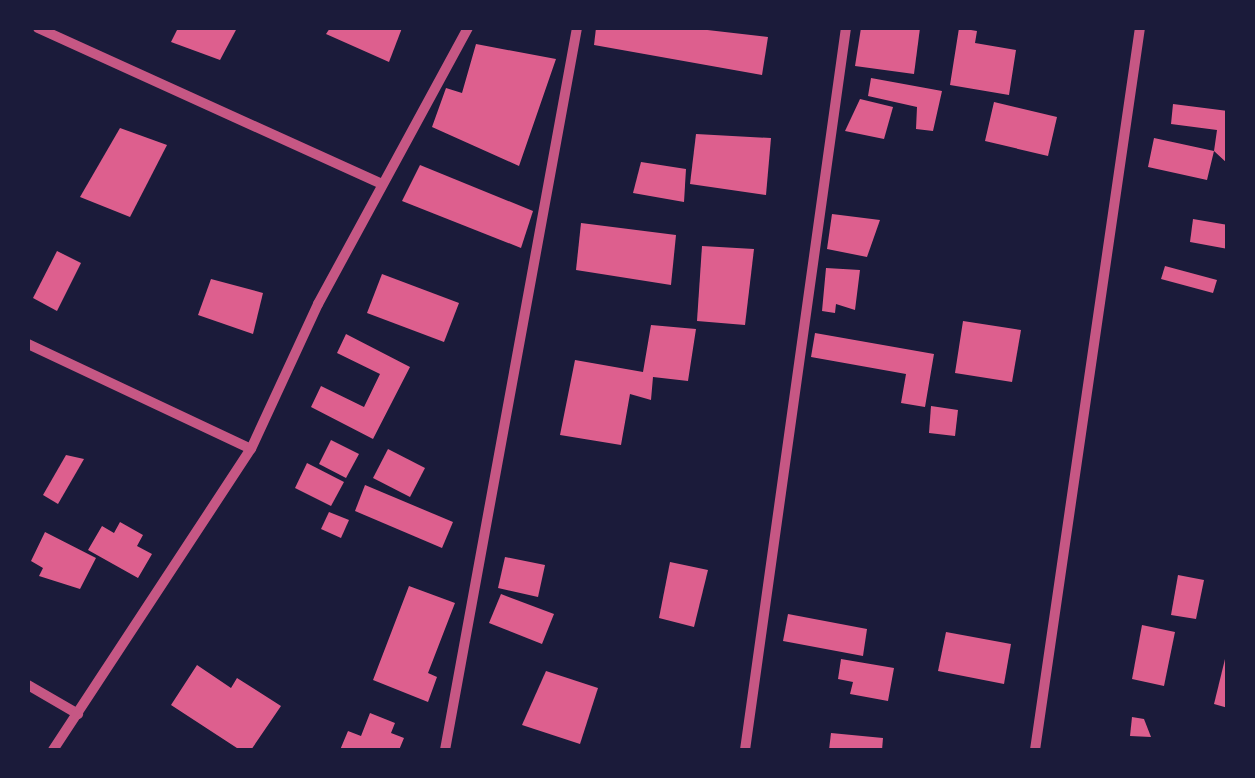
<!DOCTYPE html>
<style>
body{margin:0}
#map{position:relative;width:1255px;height:778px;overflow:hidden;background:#1b1b3a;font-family:"Nunito Sans",sans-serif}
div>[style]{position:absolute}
.building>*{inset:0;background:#dd5f8e}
.minor>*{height:10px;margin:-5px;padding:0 5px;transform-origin:5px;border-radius:5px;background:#c65784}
span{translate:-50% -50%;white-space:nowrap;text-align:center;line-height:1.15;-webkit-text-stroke:8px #1b1b3a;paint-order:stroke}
.frame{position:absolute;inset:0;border:30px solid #1b1b3a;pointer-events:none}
</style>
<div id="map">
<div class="building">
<i style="clip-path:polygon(178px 28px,237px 28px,220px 60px,171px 42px)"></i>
<i style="clip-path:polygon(330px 28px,402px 28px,389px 62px,326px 34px)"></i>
<i style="clip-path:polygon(596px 28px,690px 28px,768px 37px,762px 75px,594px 45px)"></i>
<i style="clip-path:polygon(861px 28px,920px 28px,914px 74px,855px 66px)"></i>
<i style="clip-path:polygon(959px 28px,977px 31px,975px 43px,1016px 50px,1009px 95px,950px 85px)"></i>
<i style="clip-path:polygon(476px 44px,556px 59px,519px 166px,432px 127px,446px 88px,462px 93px)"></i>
<i style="clip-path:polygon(871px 78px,942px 91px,933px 131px,916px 129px,917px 107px,868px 96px)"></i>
<i style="clip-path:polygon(860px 99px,893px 107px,884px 139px,845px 131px)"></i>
<i style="clip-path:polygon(994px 102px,1057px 117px,1048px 156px,985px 141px)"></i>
<i style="clip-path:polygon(1173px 104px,1228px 111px,1228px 164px,1214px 151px,1207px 180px,1148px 167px,1154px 138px,1214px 151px,1217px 130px,1171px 124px)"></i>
<i style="clip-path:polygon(120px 128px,167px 145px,130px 217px,80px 197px)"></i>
<i style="clip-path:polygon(696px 134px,771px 138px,766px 195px,690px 184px)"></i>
<i style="clip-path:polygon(641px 162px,686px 169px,684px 202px,633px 193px)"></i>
<i style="clip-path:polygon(420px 165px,533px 211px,521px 248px,402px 201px)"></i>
<i style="clip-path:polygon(832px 214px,880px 220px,867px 257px,827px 249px)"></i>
<i style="clip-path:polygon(1193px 219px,1228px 225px,1228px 249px,1190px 242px)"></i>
<i style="clip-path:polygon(581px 223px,676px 235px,671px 285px,576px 270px)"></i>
<i style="clip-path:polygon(702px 246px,754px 249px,745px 325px,697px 321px)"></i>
<i style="clip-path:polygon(57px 251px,81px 263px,57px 311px,33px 298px)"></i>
<i style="clip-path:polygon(1165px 266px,1217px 280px,1213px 293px,1161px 279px)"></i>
<i style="clip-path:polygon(826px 268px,860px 270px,855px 310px,836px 304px,835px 313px,822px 311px)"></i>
<i style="clip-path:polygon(382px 274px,459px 303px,444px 342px,367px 313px)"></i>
<i style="clip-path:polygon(211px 279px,263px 293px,253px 334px,198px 315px)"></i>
<i style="clip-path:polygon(963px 321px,1021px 330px,1012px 382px,955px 373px)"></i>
<i style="clip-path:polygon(651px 325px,696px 329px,688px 381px,653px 377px,651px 400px,630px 394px,621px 445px,560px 435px,575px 360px,643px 372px)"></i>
<i style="clip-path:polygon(815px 333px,934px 354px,925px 407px,901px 403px,906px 374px,811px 357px)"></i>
<i style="clip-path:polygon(346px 334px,410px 367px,373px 439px,311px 407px,321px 386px,364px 407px,380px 374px,337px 353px)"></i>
<i style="clip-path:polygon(931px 406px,958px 410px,955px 436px,929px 433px)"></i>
<i style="clip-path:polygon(331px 440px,359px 454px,346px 478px,319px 464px)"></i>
<i style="clip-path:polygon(388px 449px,425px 468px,410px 497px,373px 478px)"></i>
<i style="clip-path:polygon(66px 455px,84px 459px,58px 504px,43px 495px)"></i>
<i style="clip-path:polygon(307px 463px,344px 482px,331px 506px,295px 488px)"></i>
<i style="clip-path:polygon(365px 485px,453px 522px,442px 548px,355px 511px)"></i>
<i style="clip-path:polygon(329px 512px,349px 520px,341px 538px,321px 529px)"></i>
<i style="clip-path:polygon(120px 522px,143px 535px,137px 546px,152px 554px,138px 578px,88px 550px,102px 526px,114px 533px)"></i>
<i style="clip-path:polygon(45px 532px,96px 558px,80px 589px,39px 576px,43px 568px,31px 561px)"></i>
<i style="clip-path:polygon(505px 557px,545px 565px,538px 597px,498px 588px)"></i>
<i style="clip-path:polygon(670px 562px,708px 570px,694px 627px,659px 618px)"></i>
<i style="clip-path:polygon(1178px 575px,1204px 580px,1196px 619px,1171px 615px)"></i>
<i style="clip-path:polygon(409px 586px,455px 603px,428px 673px,437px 677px,428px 702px,373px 680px)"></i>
<i style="clip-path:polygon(501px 594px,554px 614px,542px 644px,489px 623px)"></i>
<i style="clip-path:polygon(788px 614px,867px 629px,863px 656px,783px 641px)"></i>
<i style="clip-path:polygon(1142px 625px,1175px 632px,1164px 686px,1132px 679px)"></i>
<i style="clip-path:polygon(946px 632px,1011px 644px,1004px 684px,938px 671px)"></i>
<i style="clip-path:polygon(1226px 655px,1228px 655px,1228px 708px,1214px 704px)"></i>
<i style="clip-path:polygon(841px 659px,894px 668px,888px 701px,850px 694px,853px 682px,838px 679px)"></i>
<i style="clip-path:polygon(197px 665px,231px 688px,237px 678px,281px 706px,251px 750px,240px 750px,171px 705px)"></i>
<i style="clip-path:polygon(546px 671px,598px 688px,580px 744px,522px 725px)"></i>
<i style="clip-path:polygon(370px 713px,395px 723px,391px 733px,404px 738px,399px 750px,340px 750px,348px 731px,361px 736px)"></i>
<i style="clip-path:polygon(1132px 717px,1144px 719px,1151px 737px,1130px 736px)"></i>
<i style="clip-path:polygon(831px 733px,883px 738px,882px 750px,829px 750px)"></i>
</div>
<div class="minor">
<i style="left:38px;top:28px;width:378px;rotate:24.4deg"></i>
<i style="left:28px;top:344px;width:246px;rotate:25.2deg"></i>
<i style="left:28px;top:685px;width:58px;rotate:30.1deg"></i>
<i style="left:53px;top:750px;width:360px;rotate:-56.7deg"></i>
<i style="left:251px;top:449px;width:160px;rotate:-65.2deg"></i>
<i style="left:318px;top:304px;width:314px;rotate:-61.5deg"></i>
<i style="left:445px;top:750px;width:734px;rotate:-79.64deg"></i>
<i style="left:745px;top:750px;width:729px;rotate:-82.04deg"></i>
<i style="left:1035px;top:750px;width:730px;rotate:-81.73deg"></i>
</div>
<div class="frame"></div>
</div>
